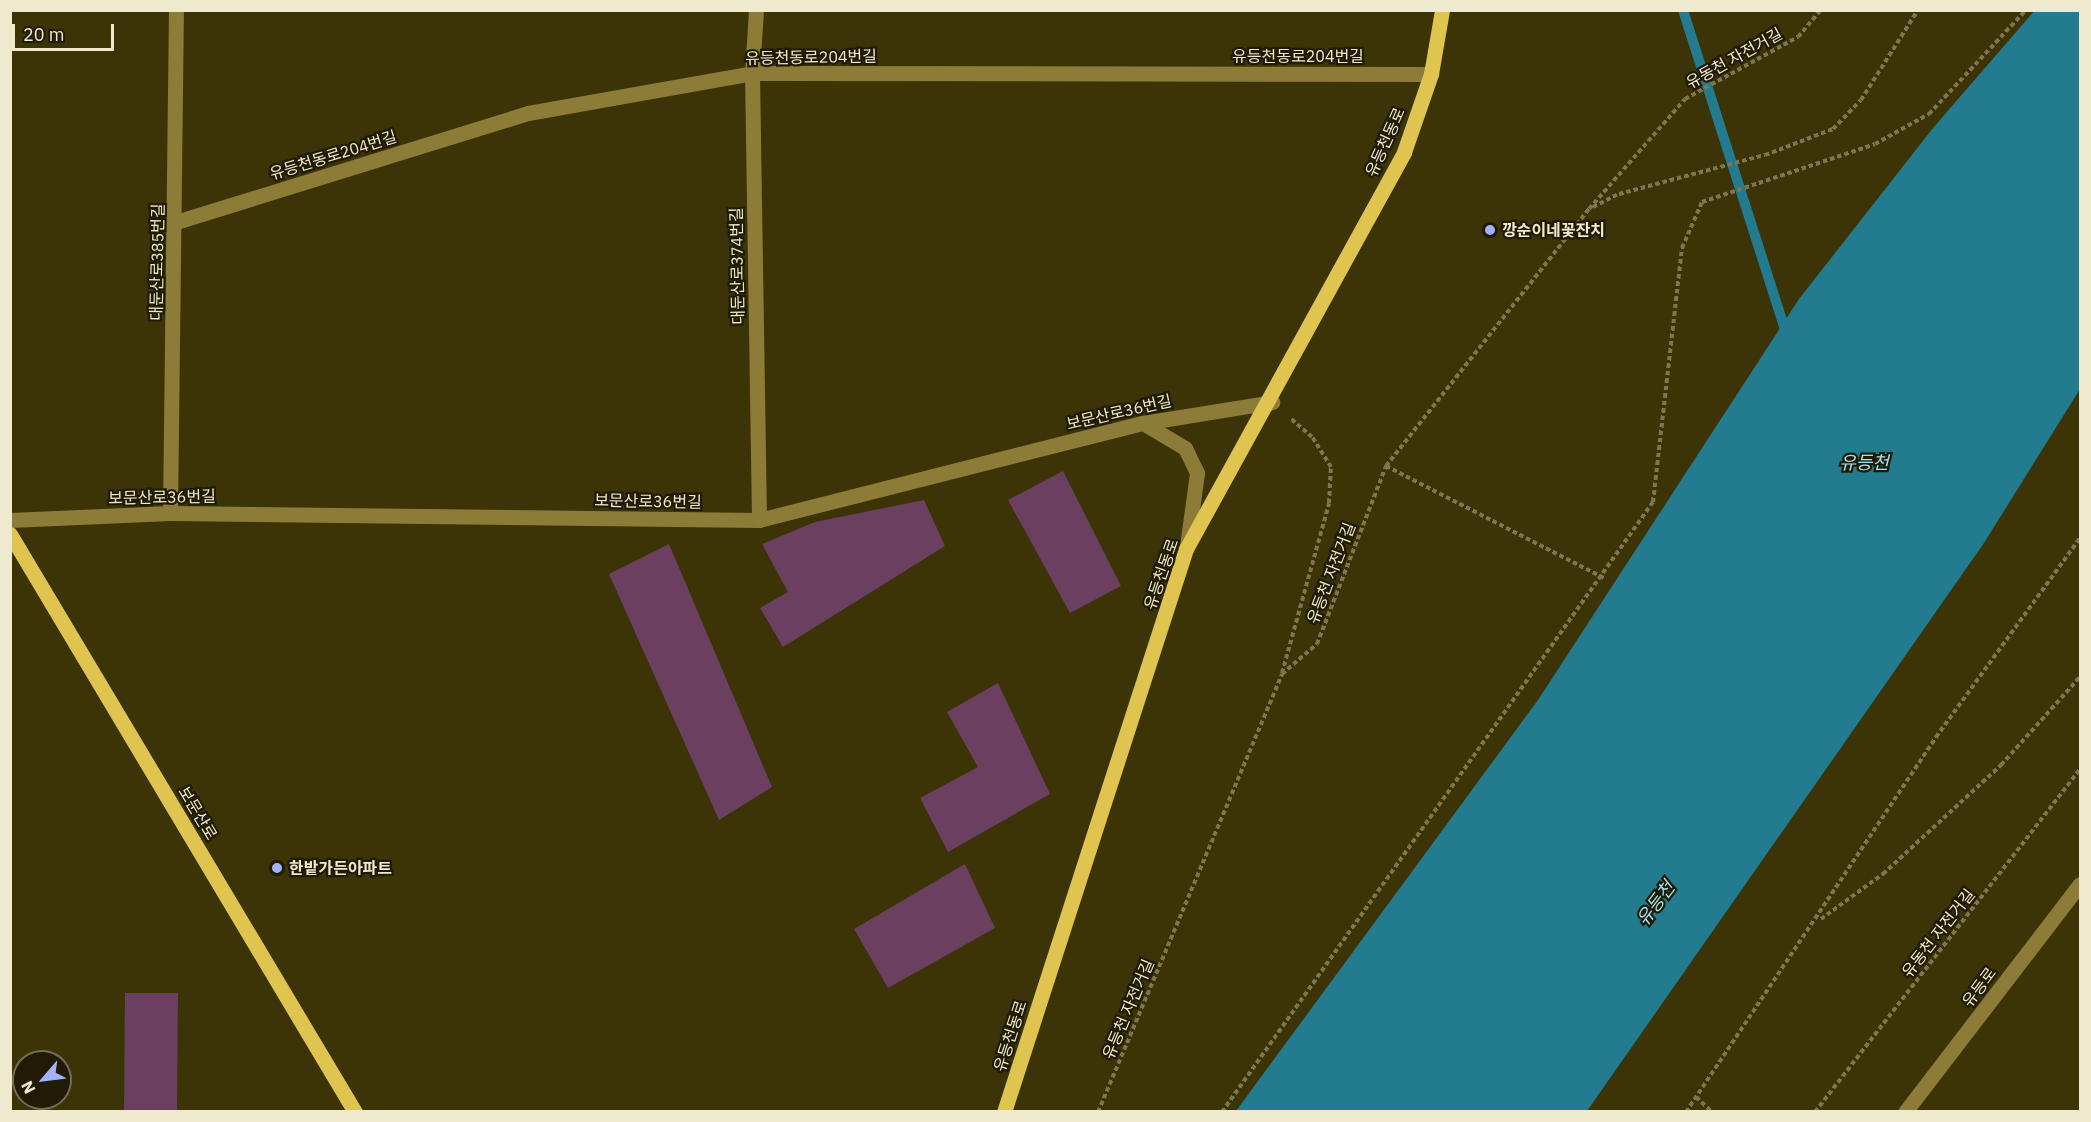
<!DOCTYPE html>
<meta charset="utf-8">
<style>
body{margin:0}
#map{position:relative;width:2091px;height:1122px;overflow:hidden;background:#3c3307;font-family:"IBM Plex Sans","Noto Sans KR",sans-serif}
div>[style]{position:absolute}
.water>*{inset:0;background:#237b8f}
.stream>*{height:10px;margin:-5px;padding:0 5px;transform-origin:5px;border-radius:5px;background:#237b8f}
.building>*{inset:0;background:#6a3f60}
.path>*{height:4px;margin-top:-2px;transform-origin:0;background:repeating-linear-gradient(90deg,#7e7650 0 4.5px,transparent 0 7.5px)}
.minor>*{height:15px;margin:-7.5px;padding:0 7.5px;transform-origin:7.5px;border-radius:7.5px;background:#8c7c37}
.major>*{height:15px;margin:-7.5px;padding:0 7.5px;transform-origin:7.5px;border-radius:7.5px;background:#dfc44f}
.dots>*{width:16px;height:16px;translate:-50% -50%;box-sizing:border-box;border:3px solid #201b05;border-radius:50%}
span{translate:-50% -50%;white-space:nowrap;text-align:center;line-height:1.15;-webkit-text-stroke:4.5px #201b05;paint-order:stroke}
.street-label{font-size:16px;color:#efe9cd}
.poi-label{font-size:16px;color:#efe9cd;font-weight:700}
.left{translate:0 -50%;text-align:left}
.water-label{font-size:18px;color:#a2e2f3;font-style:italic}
.frame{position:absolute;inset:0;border:12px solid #efe9cd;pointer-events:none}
.north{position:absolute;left:12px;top:1050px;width:60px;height:60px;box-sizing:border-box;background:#201b05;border:2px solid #736d55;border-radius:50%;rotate:242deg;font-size:16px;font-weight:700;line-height:24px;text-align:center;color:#efe9cd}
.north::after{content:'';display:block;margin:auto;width:21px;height:27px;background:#a4b1fc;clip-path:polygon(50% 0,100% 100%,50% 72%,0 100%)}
.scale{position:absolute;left:12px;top:24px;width:102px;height:27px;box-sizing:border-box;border:3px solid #efe9cd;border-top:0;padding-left:8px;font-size:18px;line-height:21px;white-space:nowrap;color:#efe9cd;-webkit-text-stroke:4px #201b05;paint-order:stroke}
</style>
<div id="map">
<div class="water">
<i style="clip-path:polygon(2035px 10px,2080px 11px,2080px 389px,1984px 543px,1587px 1111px,1236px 1111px,1538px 700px,1799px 299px,1933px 128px)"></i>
</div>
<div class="stream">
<i style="left:1683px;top:10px;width:342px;rotate:72.3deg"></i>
</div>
<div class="building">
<i style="clip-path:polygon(1063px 471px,1121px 586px,1070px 613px,1008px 500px)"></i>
<i style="clip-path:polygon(924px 500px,945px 546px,783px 647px,760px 608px,788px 592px,762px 544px,815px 522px)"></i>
<i style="clip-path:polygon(669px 544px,772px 787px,719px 820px,609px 574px)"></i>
<i style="clip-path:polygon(998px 683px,1050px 794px,948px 852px,920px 798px,978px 767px,947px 712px)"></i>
<i style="clip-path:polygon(965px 864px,995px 928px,888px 988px,854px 929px)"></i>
<i style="clip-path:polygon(125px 993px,178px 993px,177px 1112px,124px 1112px)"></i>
</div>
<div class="path">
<i style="left:1593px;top:207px;width:29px;rotate:-27deg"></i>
<i style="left:1619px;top:194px;width:151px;rotate:-15deg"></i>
<i style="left:1765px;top:155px;width:73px;rotate:-20.9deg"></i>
<i style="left:1833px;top:129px;width:40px;rotate:-46deg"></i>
<i style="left:1861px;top:100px;width:107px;rotate:-57.7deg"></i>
<i style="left:1386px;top:466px;width:245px;rotate:27.2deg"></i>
<i style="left:1282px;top:673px;width:176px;rotate:-74.5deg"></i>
<i style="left:1329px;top:503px;width:36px;rotate:-87deg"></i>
<i style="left:1331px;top:467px;width:36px;rotate:-122deg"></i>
<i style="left:1312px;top:437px;width:29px;rotate:-139deg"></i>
<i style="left:1821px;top:919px;width:77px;rotate:-36deg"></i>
<i style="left:1883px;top:874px;width:161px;rotate:-42.7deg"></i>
<i style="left:2001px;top:765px;width:118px;rotate:-48.1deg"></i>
<i style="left:1696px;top:1097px;width:22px;rotate:43deg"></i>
<i style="left:1098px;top:1112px;width:475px;rotate:-67.2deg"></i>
<i style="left:1282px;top:674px;width:46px;rotate:-40.6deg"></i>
<i style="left:1317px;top:644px;width:191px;rotate:-68.8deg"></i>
<i style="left:1386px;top:466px;width:328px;rotate:-51.7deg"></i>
<i style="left:1589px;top:209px;width:146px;rotate:-48.9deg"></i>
<i style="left:1685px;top:99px;width:129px;rotate:-28.8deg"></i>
<i style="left:1798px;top:37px;width:35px;rotate:-50deg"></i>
<i style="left:1222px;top:1112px;width:747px;rotate:-54.76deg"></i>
<i style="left:1653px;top:502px;width:256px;rotate:-83.5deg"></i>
<i style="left:1682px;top:248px;width:50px;rotate:-66.5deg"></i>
<i style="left:1702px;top:202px;width:182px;rotate:-18.5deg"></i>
<i style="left:1875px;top:144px;width:62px;rotate:-29.1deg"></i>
<i style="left:1929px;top:114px;width:142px;rotate:-47deg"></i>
<i style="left:1686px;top:1112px;width:451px;rotate:-56.3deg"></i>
<i style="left:1936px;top:737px;width:246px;rotate:-54.1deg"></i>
<i style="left:1815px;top:1112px;width:433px;rotate:-52.3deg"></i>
</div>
<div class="minor">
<i style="left:756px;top:10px;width:63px;rotate:93.6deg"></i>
<i style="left:752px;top:73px;width:447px;rotate:89.1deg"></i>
<i style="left:176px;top:222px;width:368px;rotate:-17.2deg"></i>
<i style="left:528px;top:113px;width:228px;rotate:-10.1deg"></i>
<i style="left:752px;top:73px;width:679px;rotate:0.08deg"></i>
<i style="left:1143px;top:423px;width:49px;rotate:30.8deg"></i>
<i style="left:1185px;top:448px;width:28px;rotate:64deg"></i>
<i style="left:1197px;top:473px;width:74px;rotate:97.8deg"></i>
<i style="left:170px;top:513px;width:503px;rotate:-89.32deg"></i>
<i style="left:10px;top:520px;width:160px;rotate:-2.5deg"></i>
<i style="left:170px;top:513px;width:589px;rotate:0.68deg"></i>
<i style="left:759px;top:520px;width:396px;rotate:-14.2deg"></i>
<i style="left:1143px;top:423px;width:131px;rotate:-9.2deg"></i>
<i style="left:1905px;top:1112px;width:287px;rotate:-52.5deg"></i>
</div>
<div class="major">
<i style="left:10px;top:534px;width:673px;rotate:59.17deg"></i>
<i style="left:1004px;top:1112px;width:592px;rotate:-72.09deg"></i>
<i style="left:1186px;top:549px;width:453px;rotate:-61.2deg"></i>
<i style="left:1404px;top:152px;width:83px;rotate:-70.9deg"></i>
<i style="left:1431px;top:74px;width:65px;rotate:-80.2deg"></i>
</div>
<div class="dots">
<i style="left:1490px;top:230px;background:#a4b1fc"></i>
<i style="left:277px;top:868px;background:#a4b1fc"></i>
</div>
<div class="street-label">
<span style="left:1298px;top:56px">유등천동로204번길</span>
<span style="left:811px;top:57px;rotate:-1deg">유등천동로204번길</span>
<span style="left:1734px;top:58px;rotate:-29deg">유동천 자전거길</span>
<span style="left:1385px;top:142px;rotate:-66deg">유등천동로</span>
<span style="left:333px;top:155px;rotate:-17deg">유등천동로204번길</span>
<span style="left:157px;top:262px;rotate:-89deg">대둔산로385번길</span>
<span style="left:737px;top:266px;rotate:-91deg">대둔산로374번길</span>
<span style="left:1119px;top:412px;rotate:-13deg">보문산로36번길</span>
<span style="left:162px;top:497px;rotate:-1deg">보문산로36번길</span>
<span style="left:648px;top:501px;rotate:1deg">보문산로36번길</span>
<span style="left:1331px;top:573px;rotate:-69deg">유등천 자전거길</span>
<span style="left:1161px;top:574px;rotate:-71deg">유등천동로</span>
<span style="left:198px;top:813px;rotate:59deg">보문산로</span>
<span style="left:1938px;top:933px;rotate:-52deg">유동천 자전거길</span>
<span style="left:1979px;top:987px;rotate:-53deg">유등로</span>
<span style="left:1128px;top:1009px;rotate:-67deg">유등천 자전거길</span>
<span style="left:1010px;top:1036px;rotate:-72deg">유등천동로</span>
</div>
<div class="poi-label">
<span class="left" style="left:1502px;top:230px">깡순이네꽃잔치</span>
<span class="left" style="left:289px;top:868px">한밭가든아파트</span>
</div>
<div class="water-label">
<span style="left:1864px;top:463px">유등천</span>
<span style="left:1656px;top:904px;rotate:-53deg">유등천</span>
</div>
<div class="frame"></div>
<div class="north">N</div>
<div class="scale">20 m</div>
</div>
